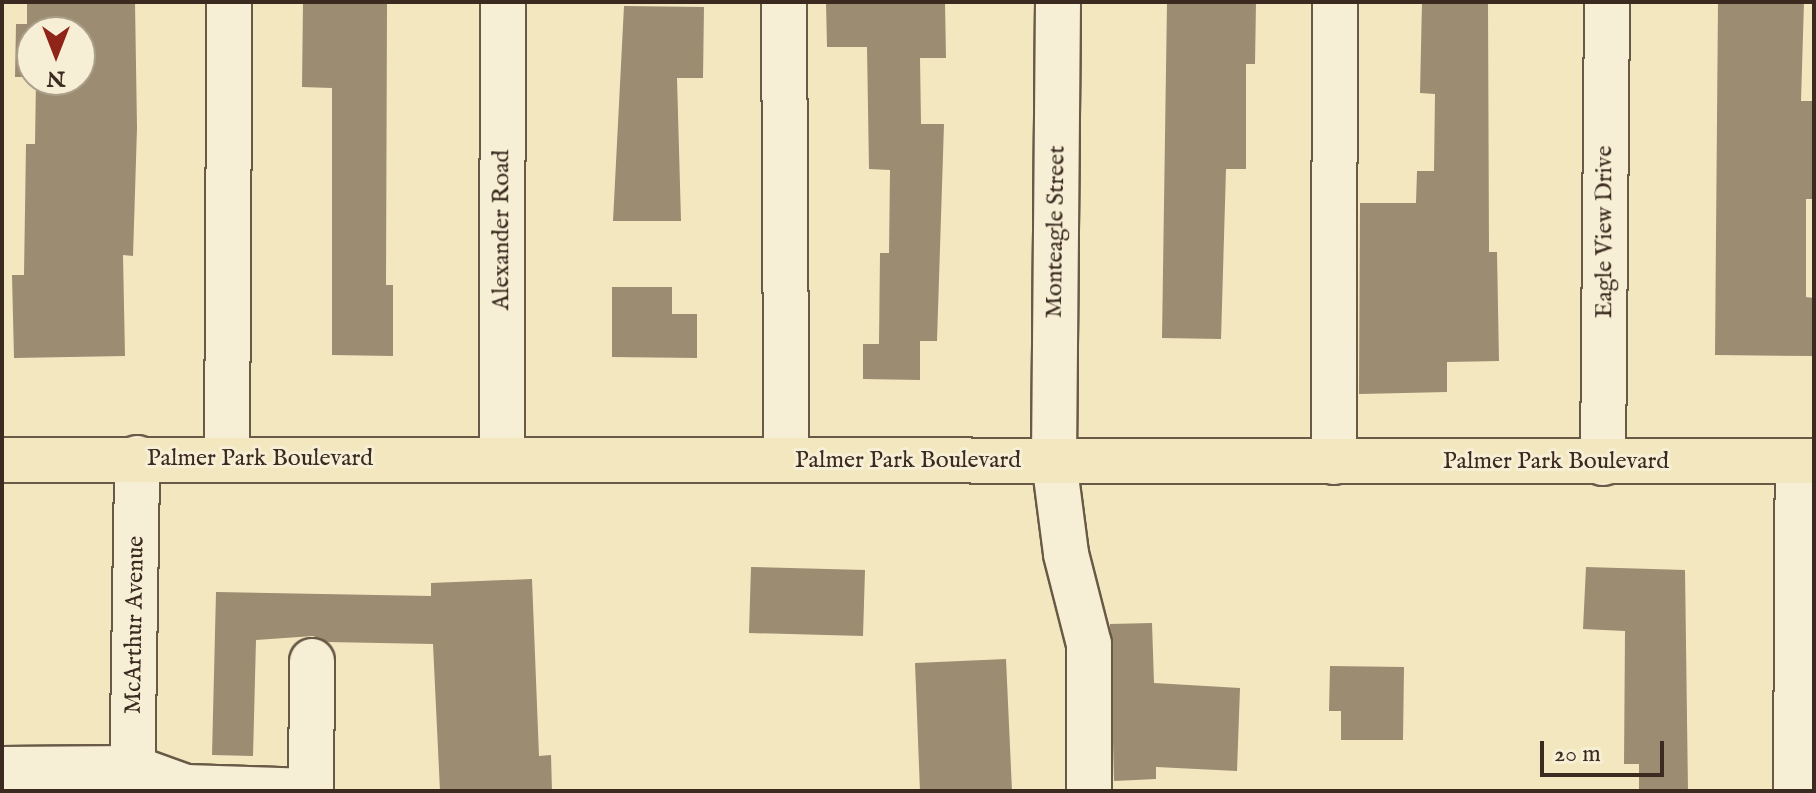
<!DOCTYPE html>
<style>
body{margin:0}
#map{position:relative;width:1816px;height:793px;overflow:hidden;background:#f3e7bf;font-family:"IM FELL English",serif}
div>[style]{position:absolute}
.building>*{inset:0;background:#9b8c72}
.roads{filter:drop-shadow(2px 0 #695947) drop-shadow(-2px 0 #695947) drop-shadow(0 2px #695947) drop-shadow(0 -2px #695947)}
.minor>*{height:44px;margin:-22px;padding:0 22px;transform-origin:22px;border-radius:22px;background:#f7efd5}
.major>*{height:44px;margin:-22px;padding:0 22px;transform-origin:22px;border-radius:22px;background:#f3e7bf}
span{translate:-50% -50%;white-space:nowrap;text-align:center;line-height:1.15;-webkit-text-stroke:6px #f7efd5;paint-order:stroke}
.street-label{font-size:24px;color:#3b2a1f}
.frame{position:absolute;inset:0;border:4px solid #3b2a1f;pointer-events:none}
.north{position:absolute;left:16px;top:16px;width:80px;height:80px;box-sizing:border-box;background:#f7efd5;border:2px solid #aca08c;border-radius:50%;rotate:180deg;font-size:22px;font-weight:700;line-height:32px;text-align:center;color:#3b2a1f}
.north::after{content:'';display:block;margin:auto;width:28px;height:36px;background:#8f2418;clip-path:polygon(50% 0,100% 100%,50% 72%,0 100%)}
.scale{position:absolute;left:1540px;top:741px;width:124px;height:36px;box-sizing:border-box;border:4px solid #3b2a1f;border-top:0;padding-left:10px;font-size:24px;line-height:28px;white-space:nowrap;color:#3b2a1f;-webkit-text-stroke:6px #f7efd5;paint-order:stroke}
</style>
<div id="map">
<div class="building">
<i style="clip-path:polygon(27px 2px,135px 2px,137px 128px,133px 256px,123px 255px,125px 356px,14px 358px,12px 275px,24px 275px,26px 144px,35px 144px,36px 80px,80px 80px,80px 32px,32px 32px,32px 77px,15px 77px,16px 24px,27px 24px)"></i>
<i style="clip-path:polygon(303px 2px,387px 2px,386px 285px,393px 285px,393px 356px,332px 355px,332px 88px,302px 87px)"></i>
<i style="clip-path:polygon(826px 2px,945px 2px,946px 58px,920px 58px,921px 124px,944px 124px,937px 341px,920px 341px,920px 380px,863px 379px,863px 344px,879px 344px,880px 253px,889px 253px,890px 170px,869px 169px,867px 47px,827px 47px)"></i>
<i style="clip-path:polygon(1167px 2px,1256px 2px,1255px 64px,1246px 64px,1246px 169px,1226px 169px,1221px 339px,1162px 338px)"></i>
<i style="clip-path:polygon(1422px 2px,1488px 2px,1489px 252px,1497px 252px,1499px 361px,1447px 362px,1447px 392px,1359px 394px,1360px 203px,1416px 203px,1417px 171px,1434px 171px,1435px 94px,1420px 93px)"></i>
<i style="clip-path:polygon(1718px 2px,1804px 2px,1801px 101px,1814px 101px,1814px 199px,1806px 199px,1806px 297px,1814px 298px,1814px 356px,1715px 355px)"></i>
<i style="clip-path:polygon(624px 6px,704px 7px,703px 78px,677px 78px,681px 221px,613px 221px)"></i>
<i style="clip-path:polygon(612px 287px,672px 287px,672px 314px,697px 314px,697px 358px,612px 357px)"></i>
<i style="clip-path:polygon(751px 567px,865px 570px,863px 636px,749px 633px)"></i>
<i style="clip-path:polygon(1586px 567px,1685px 570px,1688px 791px,1639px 791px,1639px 764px,1624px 764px,1625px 631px,1583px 629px)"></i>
<i style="clip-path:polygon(532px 579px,539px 756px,551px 755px,552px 791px,440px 791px,433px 644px,327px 642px,313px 636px,256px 640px,253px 756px,212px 755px,216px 592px,431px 596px,431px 583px)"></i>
<i style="clip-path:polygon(1152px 623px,1154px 683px,1240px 688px,1237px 771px,1156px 767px,1156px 779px,1114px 781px,1110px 624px)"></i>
<i style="clip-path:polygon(1006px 659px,1012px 791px,920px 791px,915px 663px)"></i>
<i style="clip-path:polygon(1330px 666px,1404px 667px,1403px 740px,1341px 740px,1341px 711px,1329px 711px)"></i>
</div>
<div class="roads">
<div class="minor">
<i style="left:784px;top:2px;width:458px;rotate:89.7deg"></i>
<i style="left:1058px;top:2px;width:459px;rotate:90.5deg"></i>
<i style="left:1054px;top:461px;width:94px;rotate:82.6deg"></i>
<i style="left:1066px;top:554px;width:93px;rotate:75.7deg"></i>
<i style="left:1089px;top:644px;width:147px;rotate:90deg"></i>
<i style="left:502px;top:459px;width:457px;rotate:-89.9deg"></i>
<i style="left:227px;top:460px;width:458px;rotate:-89.7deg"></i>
<i style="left:1334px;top:462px;width:460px;rotate:-89.9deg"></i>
<i style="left:1603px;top:463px;width:461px;rotate:-89.5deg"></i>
<i style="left:2px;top:769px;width:131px;rotate:-0.4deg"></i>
<i style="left:133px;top:768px;width:56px;rotate:19.7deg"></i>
<i style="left:186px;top:787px;width:125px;rotate:1.8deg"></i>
<i style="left:311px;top:788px;width:127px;rotate:-89.5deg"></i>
<i style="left:132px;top:791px;width:333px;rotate:-89.1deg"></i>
<i style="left:1796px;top:791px;width:330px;rotate:-89.7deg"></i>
</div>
<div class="major">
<i style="left:2px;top:460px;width:1812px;rotate:0.03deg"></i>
</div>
</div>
<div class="street-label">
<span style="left:502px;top:230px;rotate:-90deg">Alexander Road</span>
<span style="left:1056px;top:232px;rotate:-89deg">Monteagle Street</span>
<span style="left:1605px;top:232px;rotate:-90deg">Eagle View Drive</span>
<span style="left:260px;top:459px">Palmer Park Boulevard</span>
<span style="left:908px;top:461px">Palmer Park Boulevard</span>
<span style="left:1556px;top:462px">Palmer Park Boulevard</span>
<span style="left:135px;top:625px;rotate:-89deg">McArthur Avenue</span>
</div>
<div class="frame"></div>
<div class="north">N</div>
<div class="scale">20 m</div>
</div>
